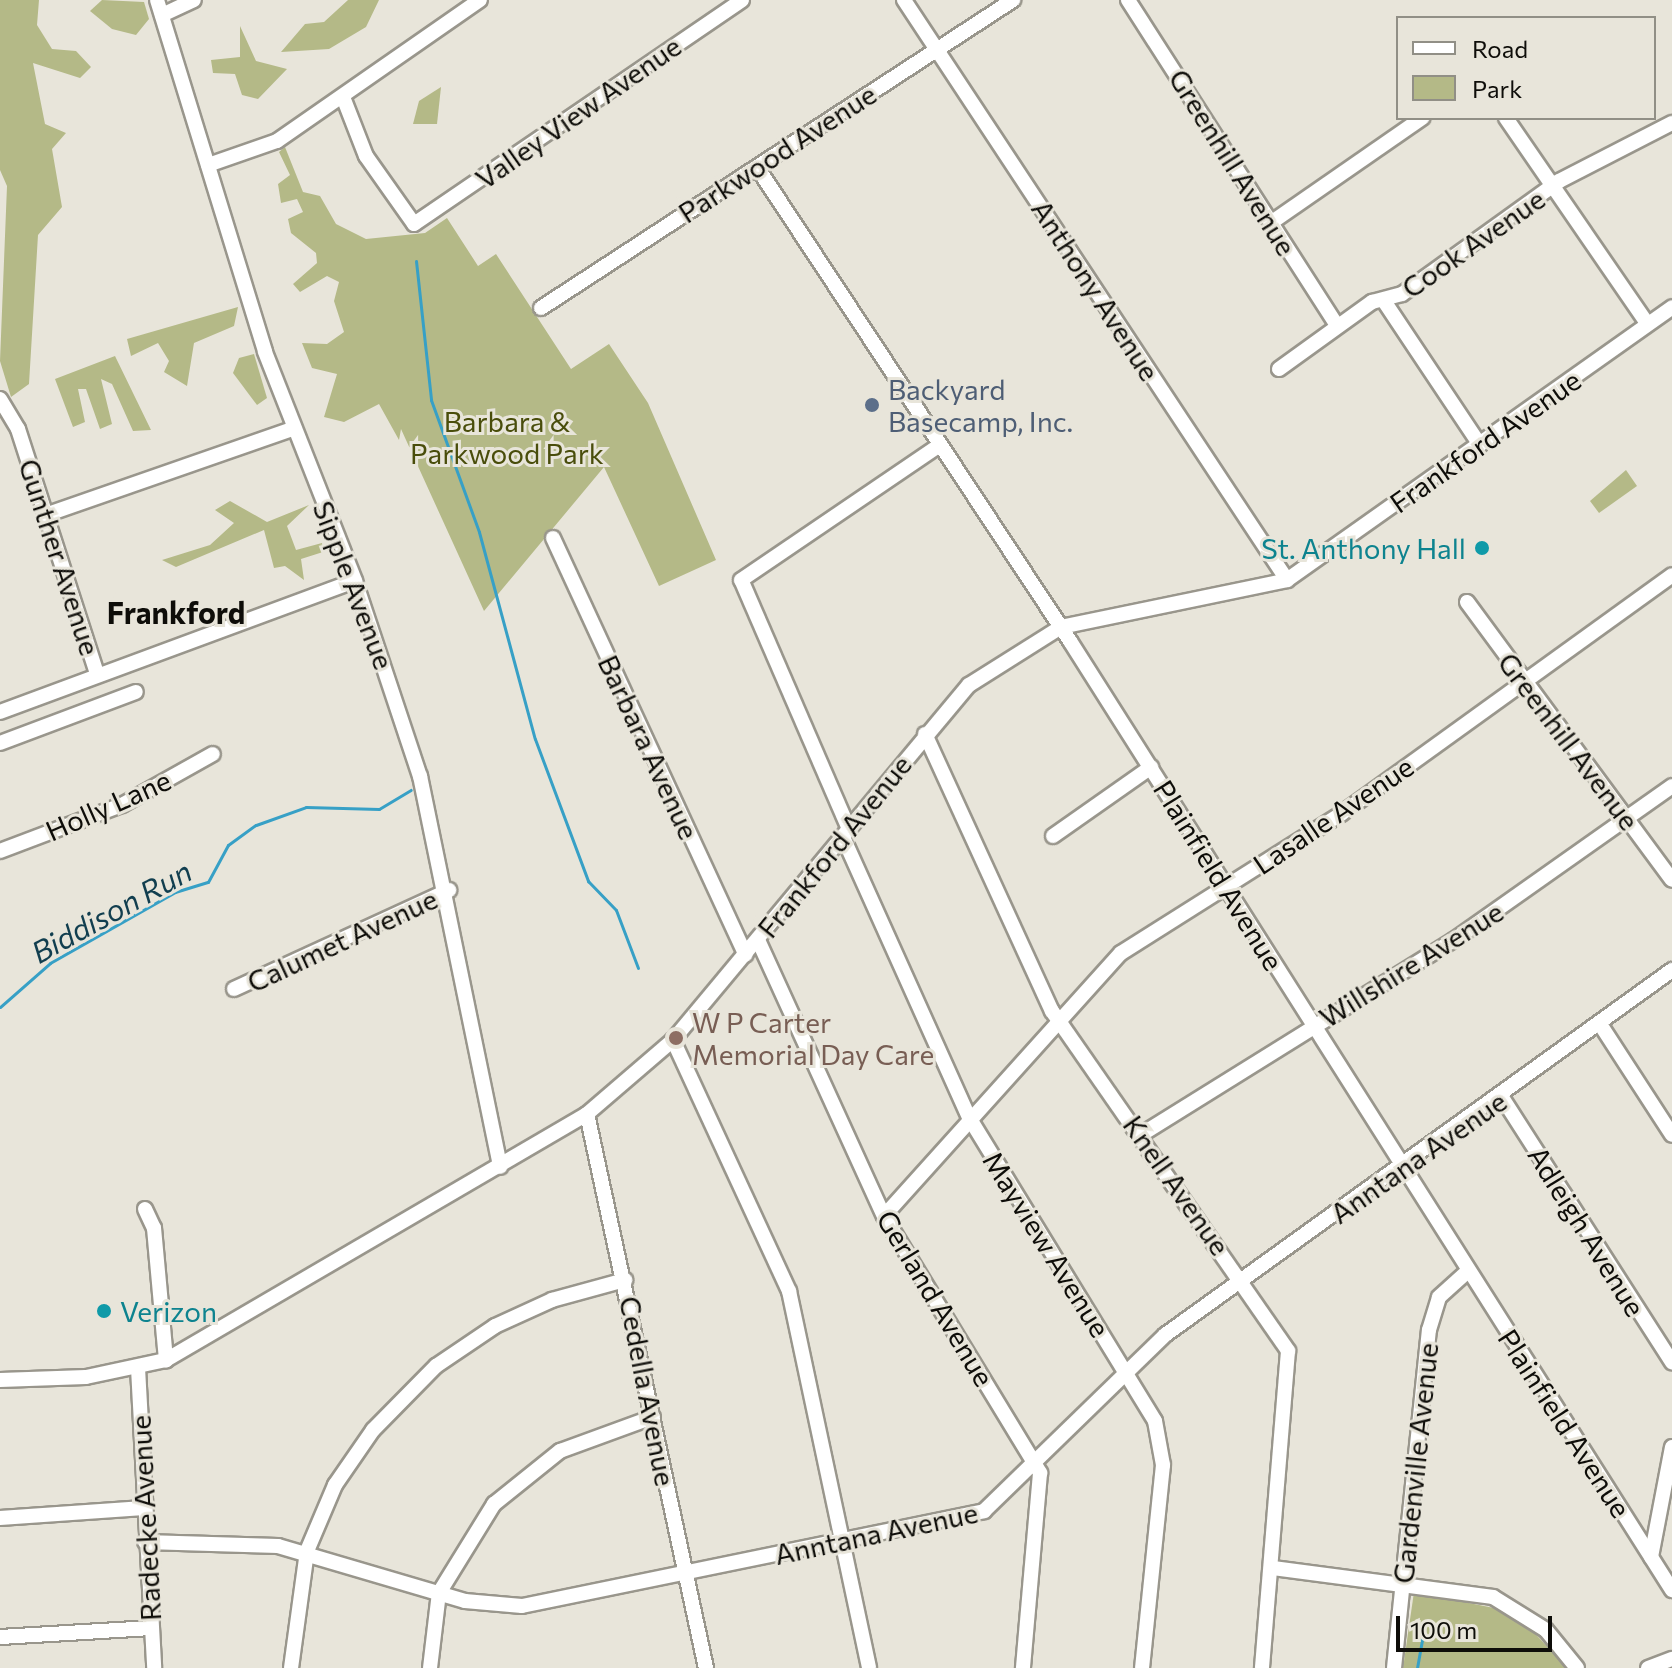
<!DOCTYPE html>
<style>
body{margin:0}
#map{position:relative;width:1672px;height:1668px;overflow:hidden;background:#e8e5da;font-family:Commissioner,sans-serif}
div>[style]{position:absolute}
.green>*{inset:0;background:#b4b987}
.stream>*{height:3px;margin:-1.5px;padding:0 1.5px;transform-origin:1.5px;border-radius:1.5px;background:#37a0c6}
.roads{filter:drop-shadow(2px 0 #99968c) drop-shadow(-2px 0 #99968c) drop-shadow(0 2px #99968c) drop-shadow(0 -2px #99968c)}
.minor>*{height:14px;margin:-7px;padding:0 7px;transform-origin:7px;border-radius:7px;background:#fff}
.dots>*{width:22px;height:22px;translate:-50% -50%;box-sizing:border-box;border:4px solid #e8e5da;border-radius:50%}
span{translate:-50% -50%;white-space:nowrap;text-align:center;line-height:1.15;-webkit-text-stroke:6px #e8e5da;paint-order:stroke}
.street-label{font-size:28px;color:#0e0d09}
.service-label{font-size:28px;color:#4e5e75}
.left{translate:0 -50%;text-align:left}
.park-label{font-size:28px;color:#494d0b}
.culture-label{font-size:28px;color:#0d838f}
.right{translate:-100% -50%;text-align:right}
.education-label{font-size:28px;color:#785e54}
.neighbourhood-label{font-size:30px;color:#0e0d09;font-weight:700}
.water-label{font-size:30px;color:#113e4f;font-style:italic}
.legend{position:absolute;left:1396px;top:16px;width:260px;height:104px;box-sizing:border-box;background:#e8e5da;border:2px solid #918f86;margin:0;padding:10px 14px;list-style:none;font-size:24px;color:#0e0d09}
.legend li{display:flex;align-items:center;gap:16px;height:40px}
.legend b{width:40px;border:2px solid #918f86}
.scale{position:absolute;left:1396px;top:1616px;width:156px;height:36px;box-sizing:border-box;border:4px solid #0e0d09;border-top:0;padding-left:10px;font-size:24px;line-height:28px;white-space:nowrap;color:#0e0d09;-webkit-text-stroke:6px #e8e5da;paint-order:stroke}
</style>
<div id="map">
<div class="green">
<i style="clip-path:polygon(0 0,39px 0,37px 25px,52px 49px,76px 51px,91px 67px,80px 78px,33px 63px,45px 124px,66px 133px,52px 149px,62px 207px,38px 235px,29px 384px,11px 397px,0 361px,7px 186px,0 170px)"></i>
<i style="clip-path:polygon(102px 0,144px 2px,149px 19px,136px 35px,112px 29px,90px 11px)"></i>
<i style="clip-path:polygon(348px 0,379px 0,366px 27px,329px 49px,281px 52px,305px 24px,324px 22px)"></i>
<i style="clip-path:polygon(240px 26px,256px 61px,287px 69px,258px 99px,242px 95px,235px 74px,213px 73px,211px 60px,240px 57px)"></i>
<i style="clip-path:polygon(441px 87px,437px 124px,413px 124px,419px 101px)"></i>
<i style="clip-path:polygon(285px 147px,303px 192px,320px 196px,336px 224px,366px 239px,425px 233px,447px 218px,478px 266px,496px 254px,571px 369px,609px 344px,648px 403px,716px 560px,659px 586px,604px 467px,484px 611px,401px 429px,399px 440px,379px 404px,344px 422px,324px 417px,337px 374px,312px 368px,302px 343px,327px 344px,344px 332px,334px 301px,339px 282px,327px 276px,300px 292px,293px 284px,317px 263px,316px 253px,291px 233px,288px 219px,303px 212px,297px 199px,281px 203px,278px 184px,290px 175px,279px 152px)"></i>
<i style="clip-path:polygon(238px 307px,234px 326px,194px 343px,187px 386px,164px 372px,169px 361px,158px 343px,131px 356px,127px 339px)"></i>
<i style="clip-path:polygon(254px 354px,267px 398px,257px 405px,233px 373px,239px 358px)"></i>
<i style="clip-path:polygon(115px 356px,151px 430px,133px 431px,112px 384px,101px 379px,112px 424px,100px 429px,86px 389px,78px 389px,85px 422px,73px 427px,55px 379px)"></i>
<i style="clip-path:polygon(1626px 470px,1637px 486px,1599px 513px,1590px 501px)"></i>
<i style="clip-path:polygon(230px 501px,267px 522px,309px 505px,287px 526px,296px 550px,322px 543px,323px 552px,301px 559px,304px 580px,285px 566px,274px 568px,264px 530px,176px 567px,162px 560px,210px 545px,234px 523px,215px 510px)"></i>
<i style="clip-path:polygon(1414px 1592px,1499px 1609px,1529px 1627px,1567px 1668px,1403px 1668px)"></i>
</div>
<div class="stream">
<i style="left:416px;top:261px;width:140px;rotate:83.8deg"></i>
<i style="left:431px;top:400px;width:140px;rotate:70deg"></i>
<i style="left:479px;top:532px;width:214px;rotate:74.9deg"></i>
<i style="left:535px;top:739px;width:152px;rotate:69.5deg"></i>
<i style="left:588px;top:881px;width:40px;rotate:46deg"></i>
<i style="left:616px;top:910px;width:62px;rotate:69.2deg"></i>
<i style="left:0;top:1007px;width:67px;rotate:-41.3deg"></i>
<i style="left:50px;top:963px;width:144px;rotate:-29.6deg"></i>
<i style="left:175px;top:892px;width:34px;rotate:-17deg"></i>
<i style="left:208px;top:882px;width:42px;rotate:-61.6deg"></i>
<i style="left:228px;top:845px;width:34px;rotate:-36deg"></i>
<i style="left:256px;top:825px;width:53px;rotate:-19.8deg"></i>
<i style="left:306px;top:807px;width:73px;rotate:1.6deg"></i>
<i style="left:379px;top:809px;width:37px;rotate:-31deg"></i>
<i style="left:1417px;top:1668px;width:46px;rotate:-79.9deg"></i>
</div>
<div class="roads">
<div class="minor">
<i style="left:157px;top:0;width:368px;rotate:72.9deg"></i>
<i style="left:265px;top:352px;width:246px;rotate:68.5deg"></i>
<i style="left:355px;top:581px;width:206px;rotate:71.6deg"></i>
<i style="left:420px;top:776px;width:399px;rotate:78.4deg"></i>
<i style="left:904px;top:0;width:695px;rotate:56.56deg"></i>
<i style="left:1128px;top:0;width:386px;rotate:57.3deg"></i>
<i style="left:162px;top:15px;width:35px;rotate:-25deg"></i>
<i style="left:343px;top:97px;width:63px;rotate:68.7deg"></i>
<i style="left:366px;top:156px;width:83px;rotate:54.8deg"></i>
<i style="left:414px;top:224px;width:397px;rotate:-34.3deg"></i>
<i style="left:1506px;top:118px;width:249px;rotate:55.5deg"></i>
<i style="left:208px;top:165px;width:73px;rotate:-19.2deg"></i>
<i style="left:277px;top:141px;width:247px;rotate:-34.8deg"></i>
<i style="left:757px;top:167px;width:568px;rotate:56.56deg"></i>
<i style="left:1070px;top:641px;width:1124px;rotate:57.61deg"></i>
<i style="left:1272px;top:222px;width:183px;rotate:-34.7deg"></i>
<i style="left:1384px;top:301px;width:173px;rotate:56.3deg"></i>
<i style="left:541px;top:308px;width:564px;rotate:-33.13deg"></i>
<i style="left:1279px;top:369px;width:115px;rotate:-35.8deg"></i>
<i style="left:1372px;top:302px;width:31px;rotate:-15deg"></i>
<i style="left:1402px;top:294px;width:193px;rotate:-35.7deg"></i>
<i style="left:1559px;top:181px;width:127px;rotate:-27.2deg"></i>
<i style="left:0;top:399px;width:35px;rotate:59deg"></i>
<i style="left:18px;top:429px;width:256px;rotate:72.1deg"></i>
<i style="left:45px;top:515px;width:262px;rotate:-19.2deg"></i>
<i style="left:553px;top:538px;width:459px;rotate:65.2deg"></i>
<i style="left:1467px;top:602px;width:345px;rotate:53.6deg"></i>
<i style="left:0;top:712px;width:378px;rotate:-20.3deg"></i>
<i style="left:925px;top:734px;width:305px;rotate:65.4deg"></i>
<i style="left:1052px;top:1011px;width:414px;rotate:55.2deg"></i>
<i style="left:1288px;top:1351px;width:318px;rotate:94.7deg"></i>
<i style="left:0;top:743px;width:145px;rotate:-20.6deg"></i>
<i style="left:849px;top:829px;width:271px;rotate:-113.4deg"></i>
<i style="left:741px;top:580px;width:240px;rotate:-34.2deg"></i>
<i style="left:1053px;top:836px;width:120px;rotate:-35.1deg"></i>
<i style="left:843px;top:837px;width:309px;rotate:65.8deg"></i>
<i style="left:970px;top:1119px;width:354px;rotate:58.5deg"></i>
<i style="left:1155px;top:1421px;width:45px;rotate:79.7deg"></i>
<i style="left:1163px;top:1465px;width:204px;rotate:95.9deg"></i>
<i style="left:0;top:851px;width:130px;rotate:-20.7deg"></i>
<i style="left:122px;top:805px;width:104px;rotate:-29.3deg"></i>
<i style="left:758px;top:940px;width:303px;rotate:65.5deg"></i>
<i style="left:884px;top:1216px;width:301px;rotate:58.7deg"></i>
<i style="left:1040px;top:1473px;width:196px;rotate:95deg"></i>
<i style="left:234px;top:989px;width:237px;rotate:-24.7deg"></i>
<i style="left:1600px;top:1024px;width:132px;rotate:57deg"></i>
<i style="left:673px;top:1040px;width:277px;rotate:65.2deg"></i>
<i style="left:789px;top:1291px;width:385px;rotate:78deg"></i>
<i style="left:1503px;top:1099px;width:313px;rotate:57.3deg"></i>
<i style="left:587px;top:1114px;width:567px;rotate:77.88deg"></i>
<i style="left:1142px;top:1134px;width:367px;rotate:-31.9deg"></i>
<i style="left:1454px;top:940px;width:267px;rotate:-35.2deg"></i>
<i style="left:145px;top:1209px;width:21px;rotate:65deg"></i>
<i style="left:154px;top:1228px;width:133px;rotate:84.8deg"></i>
<i style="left:884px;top:1216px;width:354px;rotate:-48deg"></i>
<i style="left:1121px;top:953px;width:260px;rotate:-32.3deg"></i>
<i style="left:1341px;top:814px;width:408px;rotate:-35.8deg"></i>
<i style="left:138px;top:1368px;width:300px;rotate:86.9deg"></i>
<i style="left:0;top:1380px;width:86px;rotate:-2deg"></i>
<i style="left:86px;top:1377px;width:82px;rotate:-12deg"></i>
<i style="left:166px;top:1360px;width:488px;rotate:-30.3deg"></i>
<i style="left:587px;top:1114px;width:113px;rotate:-40.7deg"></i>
<i style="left:673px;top:1040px;width:462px;rotate:-50.2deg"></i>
<i style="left:969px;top:685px;width:109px;rotate:-32.2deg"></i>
<i style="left:1061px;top:627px;width:231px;rotate:-11.7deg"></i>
<i style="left:1287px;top:580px;width:472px;rotate:-35.3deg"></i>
<i style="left:0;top:1518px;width:144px;rotate:-4deg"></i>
<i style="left:145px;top:1542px;width:133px;rotate:1.7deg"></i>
<i style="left:278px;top:1546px;width:195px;rotate:16.4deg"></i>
<i style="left:465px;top:1601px;width:57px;rotate:5deg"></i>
<i style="left:522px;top:1606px;width:472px;rotate:-11.6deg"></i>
<i style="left:984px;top:1511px;width:252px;rotate:-44.2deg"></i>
<i style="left:1165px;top:1335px;width:625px;rotate:-35.75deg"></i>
<i style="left:1651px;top:1557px;width:112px;rotate:-79.2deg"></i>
<i style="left:1273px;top:1568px;width:222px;rotate:7.5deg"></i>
<i style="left:1493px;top:1597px;width:62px;rotate:31.9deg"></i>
<i style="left:1546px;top:1630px;width:49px;rotate:50.8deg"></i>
<i style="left:0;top:1637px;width:151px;rotate:-3.4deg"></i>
<i style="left:291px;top:1668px;width:118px;rotate:-82.2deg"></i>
<i style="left:307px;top:1551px;width:72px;rotate:-67deg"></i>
<i style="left:335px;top:1485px;width:67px;rotate:-55.4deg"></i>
<i style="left:373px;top:1430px;width:90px;rotate:-45.5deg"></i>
<i style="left:436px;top:1366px;width:71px;rotate:-34.1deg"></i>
<i style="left:495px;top:1326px;width:63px;rotate:-24.5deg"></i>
<i style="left:552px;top:1300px;width:76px;rotate:-15.3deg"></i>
<i style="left:430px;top:1668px;width:76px;rotate:-83.2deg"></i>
<i style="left:439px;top:1593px;width:105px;rotate:-58.3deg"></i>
<i style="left:494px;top:1504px;width:85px;rotate:-38.8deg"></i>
<i style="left:560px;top:1451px;width:99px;rotate:-20.1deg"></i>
<i style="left:1394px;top:1668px;width:340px;rotate:-84.1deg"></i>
<i style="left:1429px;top:1330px;width:34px;rotate:-73deg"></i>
<i style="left:1439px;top:1297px;width:39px;rotate:-42deg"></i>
<i style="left:1648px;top:1668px;width:26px;rotate:-21deg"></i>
</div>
</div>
<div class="dots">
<i style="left:872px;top:405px;background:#5c6f8a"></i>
<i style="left:1482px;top:548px;background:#0f9aa8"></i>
<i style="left:676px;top:1038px;background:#8d6e63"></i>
<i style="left:104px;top:1311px;background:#0f9aa8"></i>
</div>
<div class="street-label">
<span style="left:578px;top:112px;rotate:-35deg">Valley View Avenue</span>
<span style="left:777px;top:153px;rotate:-33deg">Parkwood Avenue</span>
<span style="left:1233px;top:162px;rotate:58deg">Greenhill Avenue</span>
<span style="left:1473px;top:243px;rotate:-35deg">Cook Avenue</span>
<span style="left:1096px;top:290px;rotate:57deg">Anthony Avenue</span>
<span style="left:1485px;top:441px;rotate:-35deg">Frankford Avenue</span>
<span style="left:60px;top:557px;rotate:72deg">Gunther Avenue</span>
<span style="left:354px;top:585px;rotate:69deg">Sipple Avenue</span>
<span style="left:1569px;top:741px;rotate:53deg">Greenhill Avenue</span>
<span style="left:649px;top:747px;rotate:65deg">Barbara Avenue</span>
<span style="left:108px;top:805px;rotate:-24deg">Holly Lane</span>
<span style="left:1333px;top:815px;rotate:-34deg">Lasalle Avenue</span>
<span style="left:834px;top:846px;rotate:-51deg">Frankford Avenue</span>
<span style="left:1219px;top:875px;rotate:58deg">Plainfield Avenue</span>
<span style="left:342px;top:940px;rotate:-25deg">Calumet Avenue</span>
<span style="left:1411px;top:964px;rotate:-32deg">Willshire Avenue</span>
<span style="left:1418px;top:1157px;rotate:-35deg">Anntana Avenue</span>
<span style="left:1177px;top:1185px;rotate:55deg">Knell Avenue</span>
<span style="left:1587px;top:1231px;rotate:58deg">Adleigh Avenue</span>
<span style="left:1047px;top:1244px;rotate:58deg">Mayview Avenue</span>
<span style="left:936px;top:1298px;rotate:59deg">Gerland Avenue</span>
<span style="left:648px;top:1391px;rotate:79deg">Cedella Avenue</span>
<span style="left:1565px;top:1423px;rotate:57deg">Plainfield Avenue</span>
<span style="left:1415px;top:1463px;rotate:-84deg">Gardenville Avenue</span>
<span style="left:145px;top:1518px;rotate:-93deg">Radecke Avenue</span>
<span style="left:876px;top:1533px;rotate:-12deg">Anntana Avenue</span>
</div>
<div class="service-label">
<span class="left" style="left:888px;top:405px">Backyard<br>Basecamp, Inc.</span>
</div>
<div class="park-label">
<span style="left:507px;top:437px">Barbara &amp;<br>Parkwood Park</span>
</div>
<div class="culture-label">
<span class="right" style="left:1466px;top:548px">St. Anthony Hall</span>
<span class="left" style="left:120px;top:1311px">Verizon</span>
</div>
<div class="education-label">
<span class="left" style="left:692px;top:1038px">W P Carter<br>Memorial Day Care</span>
</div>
<div class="neighbourhood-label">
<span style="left:176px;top:612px">Frankford</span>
</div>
<div class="water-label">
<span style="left:111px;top:911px;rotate:-29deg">Biddison Run</span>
</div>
<ul class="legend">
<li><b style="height:10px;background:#fff"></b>Road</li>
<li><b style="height:22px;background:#b4b987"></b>Park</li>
</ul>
<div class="scale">100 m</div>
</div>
